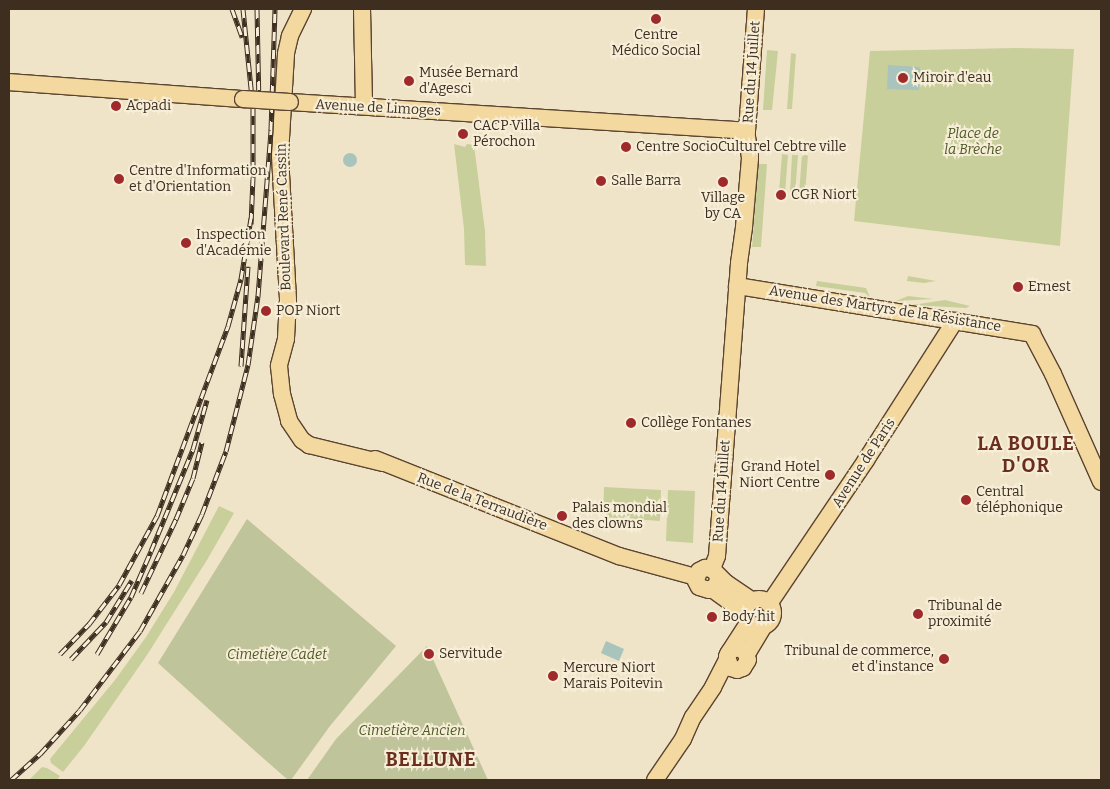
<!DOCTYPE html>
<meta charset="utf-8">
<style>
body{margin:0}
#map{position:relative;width:1110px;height:789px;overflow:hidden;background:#f0e4c8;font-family:Bitter,serif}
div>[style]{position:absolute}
.green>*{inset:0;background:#c9cf9b}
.cemetery>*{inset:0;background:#bfc49a}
.water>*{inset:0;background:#a9c4bc}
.round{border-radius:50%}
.roads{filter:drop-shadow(1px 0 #5b4430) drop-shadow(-1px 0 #5b4430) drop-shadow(0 1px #5b4430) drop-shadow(0 -1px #5b4430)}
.major>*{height:16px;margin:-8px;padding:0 8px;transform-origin:8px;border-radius:8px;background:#f3d9a0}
.major>.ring{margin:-8px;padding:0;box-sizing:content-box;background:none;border:16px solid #f3d9a0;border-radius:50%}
.rail>*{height:5px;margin-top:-2.5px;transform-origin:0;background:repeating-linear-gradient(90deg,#f7eed8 0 9px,#3d2e20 0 18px);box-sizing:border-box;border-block:1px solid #3d2e20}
.bridges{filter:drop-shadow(1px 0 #5b4430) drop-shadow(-1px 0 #5b4430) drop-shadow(0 1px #5b4430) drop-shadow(0 -1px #5b4430)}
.major-bridge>*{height:16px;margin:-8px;padding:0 8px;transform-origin:8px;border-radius:8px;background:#f3d9a0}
.dots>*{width:14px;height:14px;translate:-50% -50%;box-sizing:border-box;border:2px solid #f7eed8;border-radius:50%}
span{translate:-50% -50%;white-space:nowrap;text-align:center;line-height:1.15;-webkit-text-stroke:4px #f7eed8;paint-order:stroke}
.poi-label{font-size:14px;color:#3d2e20}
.left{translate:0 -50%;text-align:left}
.right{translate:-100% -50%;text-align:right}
.street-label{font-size:14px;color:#3d2e20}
.park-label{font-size:14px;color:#4d5a26;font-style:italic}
.district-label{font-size:19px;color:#6b2e1e;font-weight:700;letter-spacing:1px}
.frame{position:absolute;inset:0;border:10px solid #3d2e20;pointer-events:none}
</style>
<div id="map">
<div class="green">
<i style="clip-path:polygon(1015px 48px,1074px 49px,1060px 246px,854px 221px,870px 51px)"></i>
<i style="clip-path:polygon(767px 50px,778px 51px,772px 110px,763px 110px)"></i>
<i style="clip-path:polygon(791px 53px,796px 54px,792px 109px,787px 109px)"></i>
<i style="clip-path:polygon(454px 144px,465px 147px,467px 144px,474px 145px,485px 231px,486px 266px,465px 265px,464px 229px)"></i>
<i style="clip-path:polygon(782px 154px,788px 155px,785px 193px,779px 192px)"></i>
<i style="clip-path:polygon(792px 155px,798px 155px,795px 194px,790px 193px)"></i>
<i style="clip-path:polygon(802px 155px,808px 155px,805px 194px,799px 194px)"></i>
<i style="clip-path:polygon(758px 164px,767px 164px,761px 247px,752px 247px)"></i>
<i style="clip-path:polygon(908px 276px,936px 281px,924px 283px,907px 281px)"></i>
<i style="clip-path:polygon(817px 281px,866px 288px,870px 297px,865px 293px,816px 286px)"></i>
<i style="clip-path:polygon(908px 296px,934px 299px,896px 301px)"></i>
<i style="clip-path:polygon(945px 300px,970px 306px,966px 308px,912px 305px)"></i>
<i style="clip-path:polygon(604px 487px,661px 490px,660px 521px,603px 517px)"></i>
<i style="clip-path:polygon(668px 490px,695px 491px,693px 543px,666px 541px)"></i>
<i style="clip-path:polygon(219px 506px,234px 513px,207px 560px,147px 655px,84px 746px,63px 772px,51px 763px,50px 759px,115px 680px,146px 637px,174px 592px)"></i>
<i style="clip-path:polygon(42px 767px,47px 768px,60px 776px,57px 780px,29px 780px)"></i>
</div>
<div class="cemetery">
<i style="clip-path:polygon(247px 519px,396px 646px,330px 726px,291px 780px,288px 780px,255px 751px,158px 663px)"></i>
<i style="clip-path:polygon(427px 646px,488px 780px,307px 780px,336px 739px)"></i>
</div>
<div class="water">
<i style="clip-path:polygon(888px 65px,920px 67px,919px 90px,887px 89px)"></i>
<i class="round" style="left:343px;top:153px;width:14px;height:14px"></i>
<i style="clip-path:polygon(606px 641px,624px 649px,619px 661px,601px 653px)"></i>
</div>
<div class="roads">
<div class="major">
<i style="left:303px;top:9px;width:30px;rotate:116deg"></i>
<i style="left:290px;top:36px;width:18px;rotate:103deg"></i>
<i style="left:286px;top:54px;width:102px;rotate:93.4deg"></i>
<i style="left:280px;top:156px;width:144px;rotate:86.8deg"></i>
<i style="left:288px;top:300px;width:39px;rotate:93deg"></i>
<i style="left:286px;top:339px;width:28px;rotate:105deg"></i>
<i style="left:279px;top:366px;width:28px;rotate:84deg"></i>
<i style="left:282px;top:394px;width:28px;rotate:75deg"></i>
<i style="left:289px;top:421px;width:23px;rotate:56deg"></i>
<i style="left:302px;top:440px;width:9px;rotate:36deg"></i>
<i style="left:309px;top:445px;width:76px;rotate:13.7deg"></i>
<i style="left:362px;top:9px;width:97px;rotate:88.8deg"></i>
<i style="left:9px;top:82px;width:235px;rotate:4.2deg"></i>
<i style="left:290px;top:102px;width:458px;rotate:3.6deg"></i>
<i style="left:744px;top:140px;width:9px;rotate:-72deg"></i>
<i style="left:747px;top:131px;width:122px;rotate:-85.8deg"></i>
<i style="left:737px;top:286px;width:299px;rotate:9.2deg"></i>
<i style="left:1032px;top:334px;width:45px;rotate:62.3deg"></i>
<i style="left:1053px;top:374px;width:118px;rotate:66deg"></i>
<i style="left:375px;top:459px;width:263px;rotate:21.7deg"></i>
<i style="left:619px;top:556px;width:80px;rotate:15.3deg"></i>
<i style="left:712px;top:569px;width:14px;rotate:-69deg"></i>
<i style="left:717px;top:556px;width:294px;rotate:-85.7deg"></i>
<i style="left:739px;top:263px;width:36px;rotate:-82deg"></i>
<i style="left:744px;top:227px;width:69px;rotate:-85deg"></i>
<i style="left:750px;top:158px;width:22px;rotate:-98deg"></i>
<i style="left:718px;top:576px;width:9px;rotate:96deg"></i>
<i style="left:717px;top:585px;width:9px;rotate:148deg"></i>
<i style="left:709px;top:590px;width:10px;rotate:-163deg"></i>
<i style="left:699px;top:587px;width:7px;rotate:-117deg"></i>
<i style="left:696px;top:581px;width:10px;rotate:-73deg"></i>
<i style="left:699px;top:571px;width:7px;rotate:-27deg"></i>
<i style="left:705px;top:568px;width:7px;rotate:8deg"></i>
<i style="left:712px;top:569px;width:20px;rotate:45deg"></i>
<i style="left:726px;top:583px;width:32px;rotate:34deg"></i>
<i style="left:712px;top:589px;width:41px;rotate:36deg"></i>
<i class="ring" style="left:745px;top:599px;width:12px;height:12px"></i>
<i style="left:769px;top:604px;width:174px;rotate:-56deg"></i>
<i style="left:866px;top:460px;width:165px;rotate:-57.4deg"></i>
<i style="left:730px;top:651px;width:8px;rotate:-23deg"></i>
<i style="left:737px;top:648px;width:9px;rotate:21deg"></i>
<i style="left:745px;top:651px;width:9px;rotate:72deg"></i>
<i style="left:748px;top:660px;width:9px;rotate:122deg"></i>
<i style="left:743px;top:668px;width:6px;rotate:162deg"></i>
<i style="left:737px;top:670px;width:6px;rotate:-162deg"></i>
<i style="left:731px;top:668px;width:12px;rotate:-110deg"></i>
<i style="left:727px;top:657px;width:3px;rotate:-72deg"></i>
<i style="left:728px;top:654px;width:38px;rotate:-57deg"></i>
<i style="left:747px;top:654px;width:33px;rotate:-59deg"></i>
<i style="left:655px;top:780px;width:50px;rotate:-55.7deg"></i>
<i style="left:683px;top:739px;width:24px;rotate:-66deg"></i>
<i style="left:693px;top:717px;width:36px;rotate:-56deg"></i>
<i style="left:713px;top:687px;width:30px;rotate:-63deg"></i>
</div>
</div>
<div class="rail">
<i style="left:232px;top:9px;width:30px;rotate:70deg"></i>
<i style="left:243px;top:9px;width:99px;rotate:84.2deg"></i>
<i style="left:253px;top:107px;width:70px;rotate:90deg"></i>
<i style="left:253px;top:177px;width:47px;rotate:92.4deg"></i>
<i style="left:257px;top:9px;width:95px;rotate:88.8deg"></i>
<i style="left:241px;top:366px;width:100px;rotate:-86deg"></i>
<i style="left:141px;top:593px;width:82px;rotate:-64.7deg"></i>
<i style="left:176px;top:519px;width:44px;rotate:-67.5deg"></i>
<i style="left:193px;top:478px;width:37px;rotate:-76deg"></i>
<i style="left:60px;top:654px;width:42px;rotate:-46deg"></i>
<i style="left:89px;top:624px;width:49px;rotate:-52.4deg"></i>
<i style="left:119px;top:585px;width:79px;rotate:-61.2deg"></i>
<i style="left:157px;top:516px;width:203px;rotate:-69.5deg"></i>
<i style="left:228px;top:326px;width:49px;rotate:-74.5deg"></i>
<i style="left:241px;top:279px;width:62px;rotate:-80.7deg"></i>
<i style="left:97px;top:654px;width:66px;rotate:-59.2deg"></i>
<i style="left:131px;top:597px;width:50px;rotate:-66.5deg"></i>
<i style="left:151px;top:551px;width:110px;rotate:-67.6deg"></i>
<i style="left:193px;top:449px;width:51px;rotate:-74.1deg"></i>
<i style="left:71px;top:659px;width:51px;rotate:-46.6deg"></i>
<i style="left:106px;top:622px;width:49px;rotate:-58.2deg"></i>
<i style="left:11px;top:780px;width:39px;rotate:-42deg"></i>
<i style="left:40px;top:754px;width:59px;rotate:-47.7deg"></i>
<i style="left:80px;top:710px;width:99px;rotate:-52.8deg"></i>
<i style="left:140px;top:631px;width:87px;rotate:-60.5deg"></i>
<i style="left:183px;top:555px;width:45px;rotate:-65.1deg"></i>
<i style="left:202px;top:514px;width:67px;rotate:-69.1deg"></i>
<i style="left:226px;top:451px;width:89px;rotate:-75.7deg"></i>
<i style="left:248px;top:365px;width:70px;rotate:-81.8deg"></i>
<i style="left:258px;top:296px;width:167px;rotate:-85.5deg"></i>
<i style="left:271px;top:130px;width:121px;rotate:-88.1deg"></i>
</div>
<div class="bridges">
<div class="major-bridge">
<i style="left:243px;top:99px;width:47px;rotate:3.7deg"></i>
</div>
</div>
<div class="dots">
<i style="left:656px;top:19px;background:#9e2a2b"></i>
<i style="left:903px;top:78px;background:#9e2a2b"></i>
<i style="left:409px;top:81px;background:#9e2a2b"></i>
<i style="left:116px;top:106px;background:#9e2a2b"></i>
<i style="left:463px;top:134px;background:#9e2a2b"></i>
<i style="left:626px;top:147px;background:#9e2a2b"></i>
<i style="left:119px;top:179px;background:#9e2a2b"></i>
<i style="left:601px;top:181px;background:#9e2a2b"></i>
<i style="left:723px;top:182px;background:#9e2a2b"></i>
<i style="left:781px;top:195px;background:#9e2a2b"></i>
<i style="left:186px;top:243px;background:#9e2a2b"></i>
<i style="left:1018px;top:287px;background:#9e2a2b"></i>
<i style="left:266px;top:311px;background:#9e2a2b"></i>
<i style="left:631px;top:423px;background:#9e2a2b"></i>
<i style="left:830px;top:475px;background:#9e2a2b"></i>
<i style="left:966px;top:500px;background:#9e2a2b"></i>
<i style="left:562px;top:516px;background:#9e2a2b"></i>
<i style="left:918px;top:614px;background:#9e2a2b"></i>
<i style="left:712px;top:617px;background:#9e2a2b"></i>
<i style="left:429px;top:654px;background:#9e2a2b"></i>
<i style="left:944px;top:659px;background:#9e2a2b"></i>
<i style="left:553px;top:676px;background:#9e2a2b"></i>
</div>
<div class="poi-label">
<span style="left:656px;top:43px">Centre<br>Médico Social</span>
<span class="left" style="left:419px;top:81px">Musée Bernard<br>d'Agesci</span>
<span class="left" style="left:913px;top:78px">Miroir d'eau</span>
<span class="left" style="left:126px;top:106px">Acpadi</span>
<span class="left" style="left:473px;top:134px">CACP Villa<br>Pérochon</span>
<span class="left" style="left:636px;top:147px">Centre SocioCulturel Cebtre ville</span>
<span class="left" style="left:129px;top:179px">Centre d'Information<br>et d'Orientation</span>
<span class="left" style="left:611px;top:181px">Salle Barra</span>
<span class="left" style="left:791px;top:195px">CGR Niort</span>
<span style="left:723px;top:206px">Village<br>by CA</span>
<span class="left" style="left:196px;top:243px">Inspection<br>d'Académie</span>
<span class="left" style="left:1028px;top:287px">Ernest</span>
<span class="left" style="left:276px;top:311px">POP Niort</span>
<span class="left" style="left:641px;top:423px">Collège Fontanes</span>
<span class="right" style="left:820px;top:475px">Grand Hotel<br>Niort Centre</span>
<span class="left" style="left:976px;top:500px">Central<br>téléphonique</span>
<span class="left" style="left:572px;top:516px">Palais mondial<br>des clowns</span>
<span class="left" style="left:928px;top:614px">Tribunal de<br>proximité</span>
<span class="left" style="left:722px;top:617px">Body hit</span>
<span class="right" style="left:934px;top:659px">Tribunal de commerce,<br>et d'instance</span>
<span class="left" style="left:439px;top:654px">Servitude</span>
<span class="left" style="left:563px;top:676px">Mercure Niort<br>Marais Poitevin</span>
</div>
<div class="street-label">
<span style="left:752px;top:72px;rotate:-86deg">Rue du 14 Juillet</span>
<span style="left:378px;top:108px;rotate:3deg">Avenue de Limoges</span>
<span style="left:284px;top:217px;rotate:-92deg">Boulevard René Cassin</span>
<span style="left:885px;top:309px;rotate:9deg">Avenue des Martyrs de la Résistance</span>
<span style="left:864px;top:463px;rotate:-57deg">Avenue de Paris</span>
<span style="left:722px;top:491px;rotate:-86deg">Rue du 14 Juillet</span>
<span style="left:482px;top:502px;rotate:21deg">Rue de la Terraudière</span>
</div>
<div class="park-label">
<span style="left:973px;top:142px">Place de<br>la Brèche</span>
<span style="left:277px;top:655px">Cimetière Cadet</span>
<span style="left:412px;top:731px">Cimetière Ancien</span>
</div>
<div class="district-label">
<span style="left:1026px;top:455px">LA BOULE<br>D'OR</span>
<span style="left:431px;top:760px">BELLUNE</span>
</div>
<div class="frame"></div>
</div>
